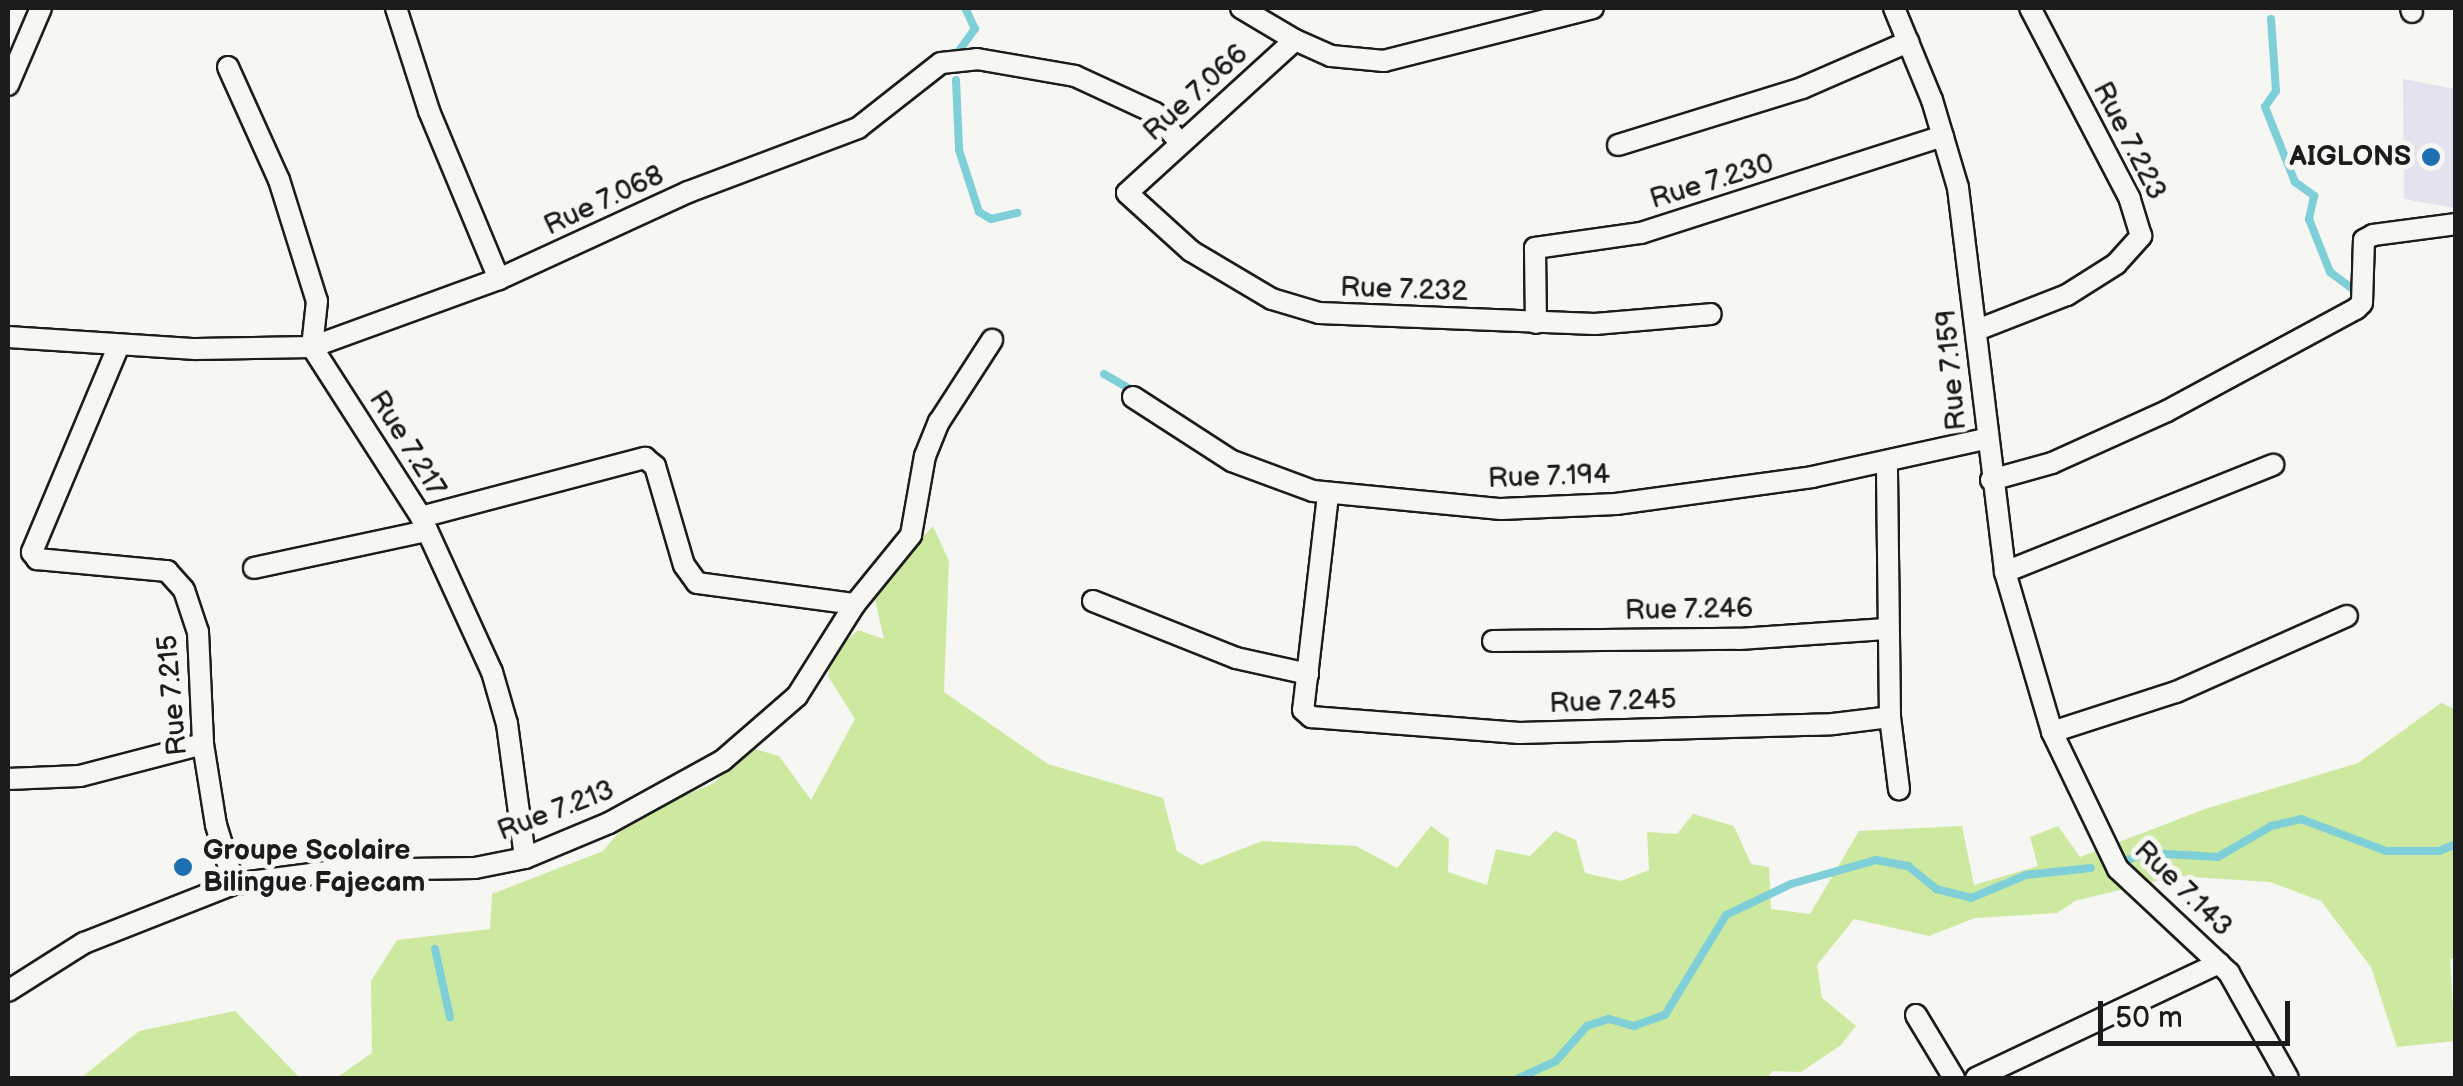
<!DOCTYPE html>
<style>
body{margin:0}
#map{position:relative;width:2463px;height:1086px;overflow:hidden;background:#f6f6f2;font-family:"Balsamiq Sans",sans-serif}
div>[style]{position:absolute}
.built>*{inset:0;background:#e3e2ee}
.green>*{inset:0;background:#cde9a0}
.stream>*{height:8px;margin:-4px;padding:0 4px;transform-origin:4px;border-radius:4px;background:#7ecfd8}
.roads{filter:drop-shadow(2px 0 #1c1c1c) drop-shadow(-2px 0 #1c1c1c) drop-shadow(0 2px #1c1c1c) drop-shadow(0 -2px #1c1c1c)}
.street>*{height:20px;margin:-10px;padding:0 10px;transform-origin:10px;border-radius:10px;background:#f6f6f2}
.dots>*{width:28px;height:28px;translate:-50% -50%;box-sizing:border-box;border:5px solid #f6f6f2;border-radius:50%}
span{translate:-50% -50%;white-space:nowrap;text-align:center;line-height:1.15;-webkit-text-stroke:10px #f6f6f2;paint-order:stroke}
.street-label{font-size:28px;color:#1c1c1c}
.poi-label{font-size:28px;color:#1c1c1c;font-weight:700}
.right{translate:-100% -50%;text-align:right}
.left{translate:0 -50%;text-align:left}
.frame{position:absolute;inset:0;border:10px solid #1c1c1c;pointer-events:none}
.scale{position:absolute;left:2098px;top:1001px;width:192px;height:45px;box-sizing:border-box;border:5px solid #1c1c1c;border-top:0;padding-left:12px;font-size:30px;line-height:35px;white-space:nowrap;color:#1c1c1c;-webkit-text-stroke:8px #f6f6f2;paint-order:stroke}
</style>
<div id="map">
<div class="built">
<i style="clip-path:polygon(2403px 79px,2455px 89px,2455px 208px,2404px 199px)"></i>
</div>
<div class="green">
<i style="clip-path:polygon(933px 526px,949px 561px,944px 692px,1048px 764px,1163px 798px,1177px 851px,1201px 865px,1262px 841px,1356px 846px,1397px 868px,1431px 826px,1449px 839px,1448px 872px,1487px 885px,1496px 849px,1530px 856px,1555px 831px,1576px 840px,1585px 873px,1621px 881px,1649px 870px,1647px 832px,1677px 834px,1693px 814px,1734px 826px,1751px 864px,1769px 867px,1771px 909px,1810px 914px,1859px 831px,1962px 826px,1974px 885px,2038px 866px,2030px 837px,2058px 826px,2080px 857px,2205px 809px,2358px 763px,2441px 703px,2455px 709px,2456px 958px,2450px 959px,2455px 1041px,2397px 1047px,2371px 967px,2321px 901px,2270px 882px,2176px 876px,2075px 901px,2057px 913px,1975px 918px,1929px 936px,1854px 919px,1817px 965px,1822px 998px,1856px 1026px,1841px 1045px,1801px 1072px,1773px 1071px,1767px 1078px,336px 1078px,372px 1053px,371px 981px,397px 940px,490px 929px,492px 894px,603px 851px,631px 818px,714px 783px,748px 747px,779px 756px,811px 800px,855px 719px,828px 676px,832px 654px,858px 630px,884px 639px,873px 591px)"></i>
<i style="clip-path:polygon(235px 1011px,300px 1078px,81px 1078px,139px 1031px)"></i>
</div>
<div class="stream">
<i style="left:2271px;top:19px;width:72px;rotate:86deg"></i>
<i style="left:2276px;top:91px;width:19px;rotate:125deg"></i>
<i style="left:2265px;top:107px;width:81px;rotate:68.2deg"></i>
<i style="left:2295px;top:182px;width:24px;rotate:36deg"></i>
<i style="left:2314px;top:196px;width:24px;rotate:102deg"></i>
<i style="left:2309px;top:219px;width:57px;rotate:68.4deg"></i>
<i style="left:2330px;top:272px;width:31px;rotate:37deg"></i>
<i style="left:958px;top:52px;width:29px;rotate:-54deg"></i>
<i style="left:975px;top:29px;width:23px;rotate:-115deg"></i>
<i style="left:956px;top:80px;width:70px;rotate:87.5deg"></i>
<i style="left:959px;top:150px;width:65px;rotate:72.1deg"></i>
<i style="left:979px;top:212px;width:14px;rotate:30deg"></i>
<i style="left:991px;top:219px;width:27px;rotate:-13deg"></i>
<i style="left:1104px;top:374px;width:38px;rotate:30deg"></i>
<i style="left:2120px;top:862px;width:30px;rotate:-17deg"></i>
<i style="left:2149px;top:853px;width:69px;rotate:3.3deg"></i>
<i style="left:2218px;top:857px;width:61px;rotate:-30.3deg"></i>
<i style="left:2271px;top:826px;width:31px;rotate:-13deg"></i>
<i style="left:2301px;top:819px;width:91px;rotate:20.6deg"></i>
<i style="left:2386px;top:851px;width:53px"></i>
<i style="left:2439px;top:851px;width:18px;rotate:-22deg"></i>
<i style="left:435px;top:949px;width:70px;rotate:77.6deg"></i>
<i style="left:1519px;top:1078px;width:41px;rotate:-24.7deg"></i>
<i style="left:1556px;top:1061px;width:47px;rotate:-48.5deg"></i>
<i style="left:1587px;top:1026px;width:23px;rotate:-18deg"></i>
<i style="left:1609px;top:1019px;width:26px;rotate:16deg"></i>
<i style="left:1634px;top:1026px;width:33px;rotate:-20deg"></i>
<i style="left:1665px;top:1015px;width:117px;rotate:-58.6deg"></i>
<i style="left:1726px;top:915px;width:72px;rotate:-25.5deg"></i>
<i style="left:1791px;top:884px;width:88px;rotate:-15.8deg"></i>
<i style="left:1876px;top:860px;width:33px;rotate:11deg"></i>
<i style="left:1908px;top:866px;width:36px;rotate:39deg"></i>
<i style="left:1936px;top:889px;width:36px;rotate:14deg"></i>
<i style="left:1971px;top:898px;width:60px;rotate:-22.7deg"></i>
<i style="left:2026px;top:875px;width:65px;rotate:-6.1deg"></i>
</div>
<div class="roads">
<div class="street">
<i style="left:396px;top:8px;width:108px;rotate:72.2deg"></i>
<i style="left:429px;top:111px;width:182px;rotate:67.4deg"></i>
<i style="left:1241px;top:8px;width:63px;rotate:30.7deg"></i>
<i style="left:1593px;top:8px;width:216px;rotate:165.8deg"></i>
<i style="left:1384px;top:61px;width:53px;rotate:-174.6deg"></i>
<i style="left:1331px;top:56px;width:39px;rotate:-156deg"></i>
<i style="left:1295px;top:40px;width:227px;rotate:137.7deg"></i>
<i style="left:1127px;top:193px;width:86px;rotate:42.2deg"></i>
<i style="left:1191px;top:251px;width:94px;rotate:30.7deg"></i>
<i style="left:1272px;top:299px;width:49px;rotate:16.6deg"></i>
<i style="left:1319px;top:313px;width:276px;rotate:2.3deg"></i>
<i style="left:1595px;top:324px;width:116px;rotate:-4.9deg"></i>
<i style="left:1894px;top:8px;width:100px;rotate:67.6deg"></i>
<i style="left:1932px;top:100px;width:92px;rotate:73.5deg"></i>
<i style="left:1958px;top:188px;width:387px;rotate:83deg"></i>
<i style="left:2005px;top:572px;width:167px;rotate:73.6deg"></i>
<i style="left:2052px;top:732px;width:152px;rotate:64.3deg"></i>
<i style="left:2118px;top:869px;width:152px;rotate:43.1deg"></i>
<i style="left:2229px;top:973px;width:120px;rotate:60.7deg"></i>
<i style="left:2411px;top:8px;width:4px;rotate:76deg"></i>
<i style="left:228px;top:67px;width:124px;rotate:65.7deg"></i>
<i style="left:279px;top:180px;width:127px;rotate:72.6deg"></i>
<i style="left:317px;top:301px;width:46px;rotate:96.2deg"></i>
<i style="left:312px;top:347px;width:202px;rotate:57.3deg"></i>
<i style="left:421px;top:517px;width:170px;rotate:65.4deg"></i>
<i style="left:492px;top:672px;width:54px;rotate:73.9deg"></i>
<i style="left:507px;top:724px;width:135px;rotate:82.3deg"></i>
<i style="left:8px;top:85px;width:84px;rotate:-66.8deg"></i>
<i style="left:1618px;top:145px;width:193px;rotate:-17.2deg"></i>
<i style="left:1802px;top:88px;width:116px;rotate:-23.5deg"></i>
<i style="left:1536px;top:323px;width:75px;rotate:-90.8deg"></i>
<i style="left:1535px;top:248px;width:107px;rotate:-8.1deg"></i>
<i style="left:1641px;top:233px;width:317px;rotate:-17.8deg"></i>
<i style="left:1977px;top:330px;width:97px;rotate:-21.3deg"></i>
<i style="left:2067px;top:295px;width:58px;rotate:-32.3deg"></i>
<i style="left:2116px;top:264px;width:38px;rotate:-48deg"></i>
<i style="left:2141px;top:236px;width:39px;rotate:-107deg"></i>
<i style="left:2130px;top:199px;width:216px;rotate:-117.6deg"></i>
<i style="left:8px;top:337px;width:188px;rotate:3.7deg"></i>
<i style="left:196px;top:349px;width:116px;rotate:-1deg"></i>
<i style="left:312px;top:347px;width:199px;rotate:-20deg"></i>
<i style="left:499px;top:279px;width:208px;rotate:-24.7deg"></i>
<i style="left:688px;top:192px;width:182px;rotate:-20.6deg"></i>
<i style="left:858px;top:128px;width:105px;rotate:-38.1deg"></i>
<i style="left:941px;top:63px;width:36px;rotate:-6deg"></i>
<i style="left:977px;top:59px;width:99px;rotate:9.8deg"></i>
<i style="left:1075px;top:76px;width:88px;rotate:24.8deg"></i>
<i style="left:1155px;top:113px;width:39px;rotate:50deg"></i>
<i style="left:119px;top:345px;width:225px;rotate:112.8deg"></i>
<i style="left:32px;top:552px;width:9px;rotate:54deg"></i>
<i style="left:37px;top:559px;width:131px;rotate:5.3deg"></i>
<i style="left:167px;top:571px;width:25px;rotate:48deg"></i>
<i style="left:184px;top:590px;width:44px;rotate:71.6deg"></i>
<i style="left:198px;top:632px;width:112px;rotate:87.4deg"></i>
<i style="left:203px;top:744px;width:82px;rotate:80.9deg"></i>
<i style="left:216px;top:825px;width:62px;rotate:73deg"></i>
<i style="left:1133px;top:397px;width:118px;rotate:32.9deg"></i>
<i style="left:1232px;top:461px;width:86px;rotate:20.3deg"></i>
<i style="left:1313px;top:491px;width:189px;rotate:5.5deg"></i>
<i style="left:1501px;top:509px;width:115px;rotate:-2.5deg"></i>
<i style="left:1616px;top:504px;width:198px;rotate:-7.8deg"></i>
<i style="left:1812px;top:477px;width:177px;rotate:-12.4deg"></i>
<i style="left:1991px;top:480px;width:63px;rotate:-15.6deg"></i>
<i style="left:2052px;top:463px;width:126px;rotate:-24.3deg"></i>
<i style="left:2167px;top:411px;width:215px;rotate:-28.4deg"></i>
<i style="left:2356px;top:309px;width:8px;rotate:-45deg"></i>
<i style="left:2362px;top:303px;width:63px;rotate:-88.2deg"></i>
<i style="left:2364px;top:240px;width:10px;rotate:-29deg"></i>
<i style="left:2373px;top:235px;width:84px;rotate:-7.5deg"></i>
<i style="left:1328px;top:495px;width:216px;rotate:96.6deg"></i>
<i style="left:1303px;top:710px;width:11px;rotate:41deg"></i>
<i style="left:1311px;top:717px;width:209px;rotate:4.4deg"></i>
<i style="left:1519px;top:733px;width:314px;rotate:-1.6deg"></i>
<i style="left:1833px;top:724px;width:57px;rotate:-7deg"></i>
<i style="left:1890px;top:717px;width:255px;rotate:-90.7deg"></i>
<i style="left:421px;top:517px;width:232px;rotate:-14.8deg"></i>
<i style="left:645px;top:458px;width:13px;rotate:39deg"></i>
<i style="left:655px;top:466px;width:103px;rotate:73.7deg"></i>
<i style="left:684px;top:565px;width:22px;rotate:54deg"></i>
<i style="left:697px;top:583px;width:159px;rotate:7.6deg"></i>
<i style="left:254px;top:568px;width:177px;rotate:-12.1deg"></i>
<i style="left:2005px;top:572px;width:289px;rotate:-21.8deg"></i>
<i style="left:1093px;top:601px;width:154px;rotate:21.7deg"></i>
<i style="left:1236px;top:658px;width:74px;rotate:12.5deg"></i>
<i style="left:1493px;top:641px;width:246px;rotate:-0.5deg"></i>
<i style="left:1739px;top:639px;width:147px;rotate:-3.9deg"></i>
<i style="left:1890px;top:717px;width:73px;rotate:82.9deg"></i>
<i style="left:2052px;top:732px;width:130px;rotate:-17.9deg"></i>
<i style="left:2176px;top:692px;width:187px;rotate:-24deg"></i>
<i style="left:8px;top:779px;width:72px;rotate:-2.4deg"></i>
<i style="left:80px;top:776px;width:127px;rotate:-14.6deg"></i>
<i style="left:8px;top:991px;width:90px;rotate:-32.3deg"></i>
<i style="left:84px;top:943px;width:161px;rotate:-21.5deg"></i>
<i style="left:234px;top:884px;width:109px;rotate:-7.4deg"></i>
<i style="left:342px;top:870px;width:133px;rotate:-0.9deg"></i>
<i style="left:475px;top:868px;width:51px;rotate:-11.3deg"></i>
<i style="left:525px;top:858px;width:91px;rotate:-22.6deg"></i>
<i style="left:609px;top:823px;width:129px;rotate:-28.8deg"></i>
<i style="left:722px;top:761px;width:99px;rotate:-40.9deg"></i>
<i style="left:797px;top:696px;width:109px;rotate:-57.8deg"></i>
<i style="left:855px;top:604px;width:89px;rotate:-50.9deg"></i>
<i style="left:911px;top:535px;width:80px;rotate:-80deg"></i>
<i style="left:925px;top:456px;width:37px;rotate:-68deg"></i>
<i style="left:939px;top:422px;width:98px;rotate:-57.1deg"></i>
<i style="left:1916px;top:1015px;width:74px;rotate:58.9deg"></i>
<i style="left:1976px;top:1078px;width:269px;rotate:-25.3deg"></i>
</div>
</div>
<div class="dots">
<i style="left:2431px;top:157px;background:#1f6fb2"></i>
<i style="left:183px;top:867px;background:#1f6fb2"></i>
</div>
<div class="street-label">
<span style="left:1196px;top:93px;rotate:-42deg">Rue 7.066</span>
<span style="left:2129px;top:141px;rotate:63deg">Rue 7.223</span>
<span style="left:1712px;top:182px;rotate:-17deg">Rue 7.230</span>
<span style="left:604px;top:201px;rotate:-25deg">Rue 7.068</span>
<span style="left:1404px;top:290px;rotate:2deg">Rue 7.232</span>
<span style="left:1952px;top:370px;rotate:-95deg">Rue 7.159</span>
<span style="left:407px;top:444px;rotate:58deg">Rue 7.217</span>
<span style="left:1549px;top:477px;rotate:-2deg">Rue 7.194</span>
<span style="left:1689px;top:610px;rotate:-1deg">Rue 7.246</span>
<span style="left:173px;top:695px;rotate:-95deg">Rue 7.215</span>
<span style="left:1613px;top:702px;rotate:-2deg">Rue 7.245</span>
<span style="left:556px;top:811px;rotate:-21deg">Rue 7.213</span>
<span style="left:2183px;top:889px;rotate:44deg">Rue 7.143</span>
</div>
<div class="poi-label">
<span class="right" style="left:2411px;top:157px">AIGLONS</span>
<span class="left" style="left:203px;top:867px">Groupe Scolaire<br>Bilingue Fajecam</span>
</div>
<div class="frame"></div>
<div class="scale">50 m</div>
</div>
